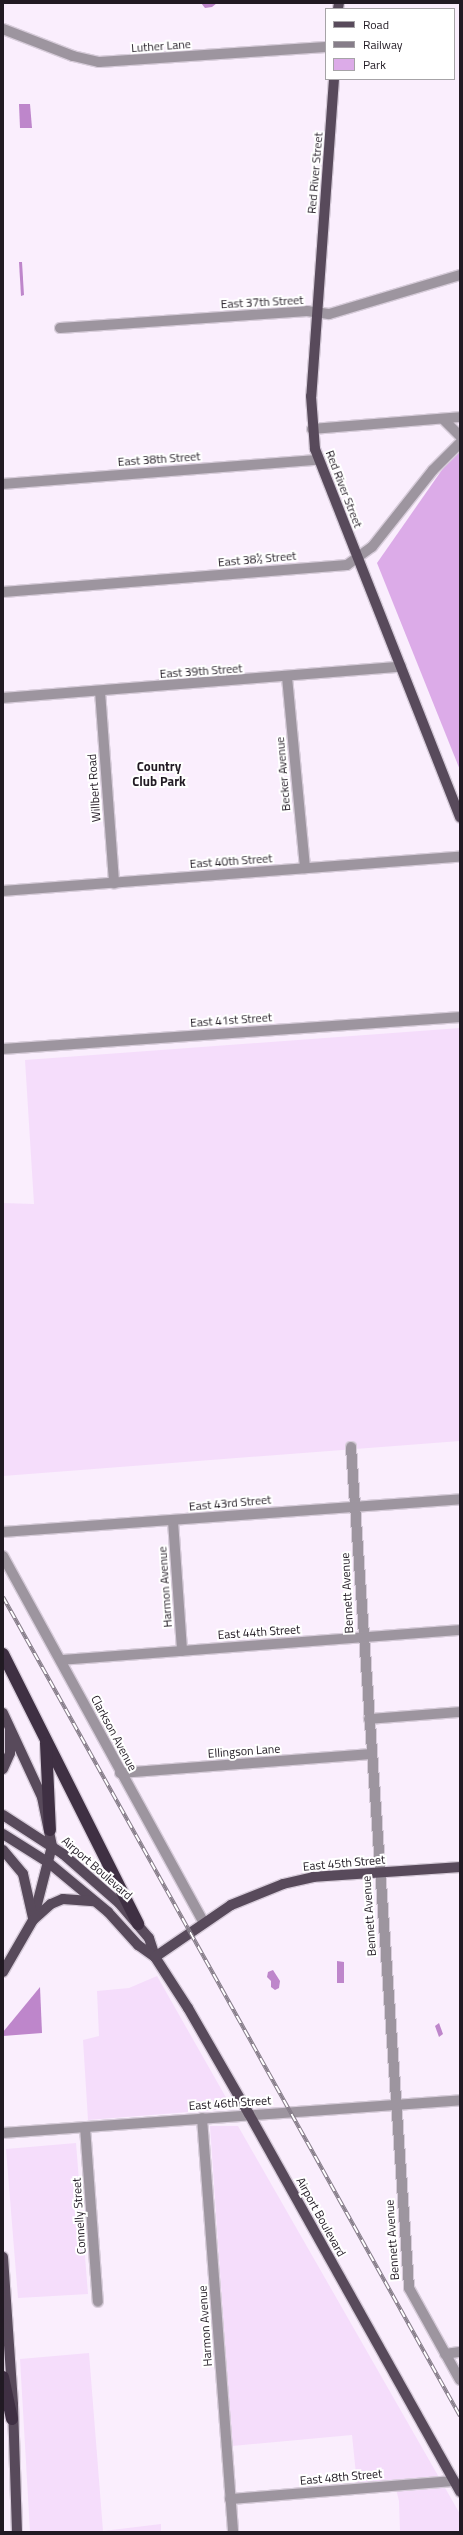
<!DOCTYPE html>
<meta charset="utf-8">
<style>
body{margin:0}
#map{position:relative;width:463px;height:2535px;overflow:hidden;background:#faeefd;font-family:"Titillium Web",sans-serif}
div>[style]{position:absolute}
.built>*{inset:0;background:#f5ddfb}
.green>*{inset:0;background:#dcabe8}
.water>*{inset:0;background:#be86cb}
.roads{filter:drop-shadow(1px 0 #d7ccda) drop-shadow(-1px 0 #d7ccda) drop-shadow(0 1px #d7ccda) drop-shadow(0 -1px #d7ccda)}
.minor>*{height:10px;margin:-5px;padding:0 5px;transform-origin:5px;border-radius:5px;background:#9d959f}
.major>*{height:10px;margin:-5px;padding:0 5px;transform-origin:5px;border-radius:5px;background:#584a5b}
.highway>*{height:12px;margin:-6px;padding:0 6px;transform-origin:6px;border-radius:6px;background:#3f3043}
.rail>*{height:4px;margin-top:-2px;transform-origin:0;background:repeating-linear-gradient(90deg,#fff 0 8px,#867d89 0 16px);box-sizing:border-box;border-block:1px solid #867d89}
span{translate:-50% -50%;white-space:nowrap;text-align:center;line-height:1.15;-webkit-text-stroke:4px #fff;paint-order:stroke}
.street-label{font-size:12px;color:#211a23}
.neighbourhood-label{font-size:13px;color:#211a23;font-weight:700}
.frame{position:absolute;inset:0;border:4px solid #211a23;pointer-events:none}
.legend{position:absolute;left:325px;top:8px;width:130px;height:72px;box-sizing:border-box;background:#fff;border:1px solid #a6a3a7;margin:0;padding:5px 7px;list-style:none;font-size:12px;color:#211a23}
.legend li{display:flex;align-items:center;gap:8px;height:20px}
.legend b{width:20px;border:1px solid #a6a3a7}
</style>
<div id="map">
<div class="built">
<i style="clip-path:polygon(460px 1028px,460px 1441px,3px 1476px,3px 1203px,34px 1204px,25px 1060px)"></i>
<i style="clip-path:polygon(157px 1976px,228px 2101px,227px 2109px,88px 2120px,83px 2040px,99px 2036px,97px 1991px,129px 1988px)"></i>
<i style="clip-path:polygon(210px 2126px,238px 2126px,460px 2514px,460px 2532px,400px 2532px,399px 2501px,394px 2481px,357px 2484px,352px 2435px,232px 2446px)"></i>
<i style="clip-path:polygon(76px 2143px,88px 2294px,18px 2298px,6px 2149px)"></i>
<i style="clip-path:polygon(89px 2353px,103px 2531px,161px 2524px,161px 2532px,30px 2532px,20px 2359px)"></i>
</div>
<div class="green">
<i style="clip-path:polygon(460px 444px,460px 770px,377px 563px)"></i>
</div>
<div class="water">
<i style="clip-path:polygon(201px 3px,217px 3px,212px 7px,205px 8px)"></i>
<i style="clip-path:polygon(19px 104px,30px 104px,32px 128px,20px 128px)"></i>
<i style="clip-path:polygon(19px 262px,22px 262px,24px 295px,21px 296px)"></i>
<i style="clip-path:polygon(337px 1961px,344px 1962px,344px 1983px,337px 1983px)"></i>
<i style="clip-path:polygon(273px 1970px,280px 1981px,279px 1988px,275px 1990px,271px 1987px,271px 1981px,267px 1977px,268px 1972px)"></i>
<i style="clip-path:polygon(40px 1987px,42px 2033px,3px 2036px,3px 2032px)"></i>
<i style="clip-path:polygon(439px 2023px,443px 2034px,439px 2037px,435px 2026px)"></i>
</div>
<div class="roads">
<div class="minor">
<i style="left:3px;top:29px;width:75px;rotate:21.1deg"></i>
<i style="left:73px;top:56px;width:27px;rotate:13deg"></i>
<i style="left:99px;top:62px;width:227px;rotate:-3.8deg"></i>
<i style="left:60px;top:328px;width:248px;rotate:-3.9deg"></i>
<i style="left:307px;top:311px;width:22px;rotate:8deg"></i>
<i style="left:329px;top:314px;width:137px;rotate:-16.6deg"></i>
<i style="left:444px;top:420px;width:23px;rotate:45deg"></i>
<i style="left:312px;top:429px;width:148px;rotate:-4.6deg"></i>
<i style="left:3px;top:484px;width:316px;rotate:-4.4deg"></i>
<i style="left:3px;top:592px;width:345px;rotate:-4.5deg"></i>
<i style="left:347px;top:565px;width:31px;rotate:-36deg"></i>
<i style="left:372px;top:547px;width:98px;rotate:-51.6deg"></i>
<i style="left:433px;top:470px;width:38px;rotate:-45deg"></i>
<i style="left:287px;top:677px;width:192px;rotate:84.6deg"></i>
<i style="left:100px;top:691px;width:193px;rotate:85.8deg"></i>
<i style="left:3px;top:698px;width:399px;rotate:-4.5deg"></i>
<i style="left:3px;top:891px;width:458px;rotate:-4.3deg"></i>
<i style="left:3px;top:1049px;width:458px;rotate:-4deg"></i>
<i style="left:351px;top:1447px;width:843px;rotate:86.05deg"></i>
<i style="left:409px;top:2288px;width:105px;rotate:61deg"></i>
<i style="left:173px;top:1521px;width:130px;rotate:86deg"></i>
<i style="left:3px;top:1532px;width:458px;rotate:-4.1deg"></i>
<i style="left:3px;top:1556px;width:417px;rotate:61.3deg"></i>
<i style="left:61px;top:1660px;width:400px;rotate:-4.3deg"></i>
<i style="left:369px;top:1719px;width:91px;rotate:-4.4deg"></i>
<i style="left:120px;top:1773px;width:252px;rotate:-4.3deg"></i>
<i style="left:202px;top:2118px;width:415px;rotate:85.7deg"></i>
<i style="left:85px;top:2127px;width:175px;rotate:85.8deg"></i>
<i style="left:3px;top:2133px;width:458px;rotate:-4.1deg"></i>
<i style="left:445px;top:2354px;width:15px;rotate:-8deg"></i>
<i style="left:230px;top:2499px;width:225px;rotate:-4.6deg"></i>
</div>
<div class="major">
<i style="left:338px;top:9px;width:6px;rotate:-81deg"></i>
<i style="left:334px;top:79px;width:318px;rotate:94.1deg"></i>
<i style="left:311px;top:396px;width:53px;rotate:85.7deg"></i>
<i style="left:315px;top:449px;width:396px;rotate:68.5deg"></i>
<i style="left:3px;top:1713px;width:93px;rotate:65.1deg"></i>
<i style="left:42px;top:1797px;width:50px;rotate:78.5deg"></i>
<i style="left:52px;top:1846px;width:76px;rotate:104.4deg"></i>
<i style="left:33px;top:1920px;width:60px;rotate:120deg"></i>
<i style="left:3px;top:1769px;width:17px;rotate:-66deg"></i>
<i style="left:10px;top:1753px;width:23px;rotate:-90deg"></i>
<i style="left:3px;top:1815px;width:72px;rotate:33deg"></i>
<i style="left:63px;top:1854px;width:74px;rotate:41.2deg"></i>
<i style="left:119px;top:1903px;width:46px;rotate:49.4deg"></i>
<i style="left:149px;top:1938px;width:20px;rotate:72deg"></i>
<i style="left:155px;top:1957px;width:61px;rotate:57.1deg"></i>
<i style="left:188px;top:2008px;width:122px;rotate:60.1deg"></i>
<i style="left:249px;top:2114px;width:433px;rotate:60.8deg"></i>
<i style="left:3px;top:1834px;width:54px;rotate:32.2deg"></i>
<i style="left:49px;top:1863px;width:77px;rotate:39.7deg"></i>
<i style="left:108px;top:1912px;width:45px;rotate:47.7deg"></i>
<i style="left:138px;top:1945px;width:21px;rotate:35deg"></i>
<i style="left:3px;top:1850px;width:31px;rotate:50deg"></i>
<i style="left:23px;top:1874px;width:45px;rotate:77.2deg"></i>
<i style="left:33px;top:1920px;width:24px;rotate:-42deg"></i>
<i style="left:51px;top:1904px;width:13px;rotate:-23deg"></i>
<i style="left:63px;top:1899px;width:31px;rotate:4deg"></i>
<i style="left:155px;top:1957px;width:92px;rotate:-34.4deg"></i>
<i style="left:231px;top:1905px;width:56px;rotate:-22deg"></i>
<i style="left:283px;top:1884px;width:31px;rotate:-13deg"></i>
<i style="left:313px;top:1877px;width:147px;rotate:-3.9deg"></i>
<i style="left:3px;top:2257px;width:148px;rotate:86.1deg"></i>
<i style="left:13px;top:2405px;width:127px;rotate:88.2deg"></i>
</div>
<div class="highway">
<i style="left:3px;top:1654px;width:302px;rotate:63.4deg"></i>
<i style="left:46px;top:1743px;width:87px;rotate:87.4deg"></i>
<i style="left:3px;top:2377px;width:43px;rotate:77.9deg"></i>
</div>
</div>
<div class="rail">
<i style="left:3px;top:1597px;width:938px;rotate:60.84deg"></i>
</div>
<div class="street-label">
<span style="left:161px;top:46px;rotate:-4deg">Luther Lane</span>
<span style="left:315px;top:173px;rotate:-85deg">Red River Street</span>
<span style="left:262px;top:302px;rotate:-3deg">East 37th Street</span>
<span style="left:159px;top:459px;rotate:-4deg">East 38th Street</span>
<span style="left:344px;top:489px;rotate:69deg">Red River Street</span>
<span style="left:257px;top:559px;rotate:-5deg">East 38½ Street</span>
<span style="left:201px;top:671px;rotate:-4deg">East 39th Street</span>
<span style="left:283px;top:774px;rotate:-95deg">Becker Avenue</span>
<span style="left:94px;top:788px;rotate:-94deg">Willbert Road</span>
<span style="left:231px;top:861px;rotate:-4deg">East 40th Street</span>
<span style="left:231px;top:1020px;rotate:-4deg">East 41st Street</span>
<span style="left:230px;top:1503px;rotate:-5deg">East 43rd Street</span>
<span style="left:165px;top:1587px;rotate:-94deg">Harmon Avenue</span>
<span style="left:347px;top:1593px;rotate:-93deg">Bennett Avenue</span>
<span style="left:259px;top:1632px;rotate:-4deg">East 44th Street</span>
<span style="left:114px;top:1733px;rotate:62deg">Clarkson Avenue</span>
<span style="left:244px;top:1751px;rotate:-4deg">Ellingson Lane</span>
<span style="left:344px;top:1863px;rotate:-5deg">East 45th Street</span>
<span style="left:97px;top:1868px;rotate:41deg">Airport Boulevard</span>
<span style="left:369px;top:1916px;rotate:-94deg">Bennett Avenue</span>
<span style="left:230px;top:2103px;rotate:-4deg">East 46th Street</span>
<span style="left:79px;top:2216px;rotate:-94deg">Connelly Street</span>
<span style="left:321px;top:2217px;rotate:61deg">Airport Boulevard</span>
<span style="left:392px;top:2240px;rotate:-94deg">Bennett Avenue</span>
<span style="left:205px;top:2326px;rotate:-94deg">Harmon Avenue</span>
<span style="left:341px;top:2477px;rotate:-5deg">East 48th Street</span>
</div>
<div class="neighbourhood-label">
<span style="left:159px;top:774px">Country<br>Club Park</span>
</div>
<div class="frame"></div>
<ul class="legend">
<li><b style="height:5px;background:#584a5b"></b>Road</li>
<li><b style="height:5px;background:#867d89"></b>Railway</li>
<li><b style="height:11px;background:#dcabe8"></b>Park</li>
</ul>
</div>
